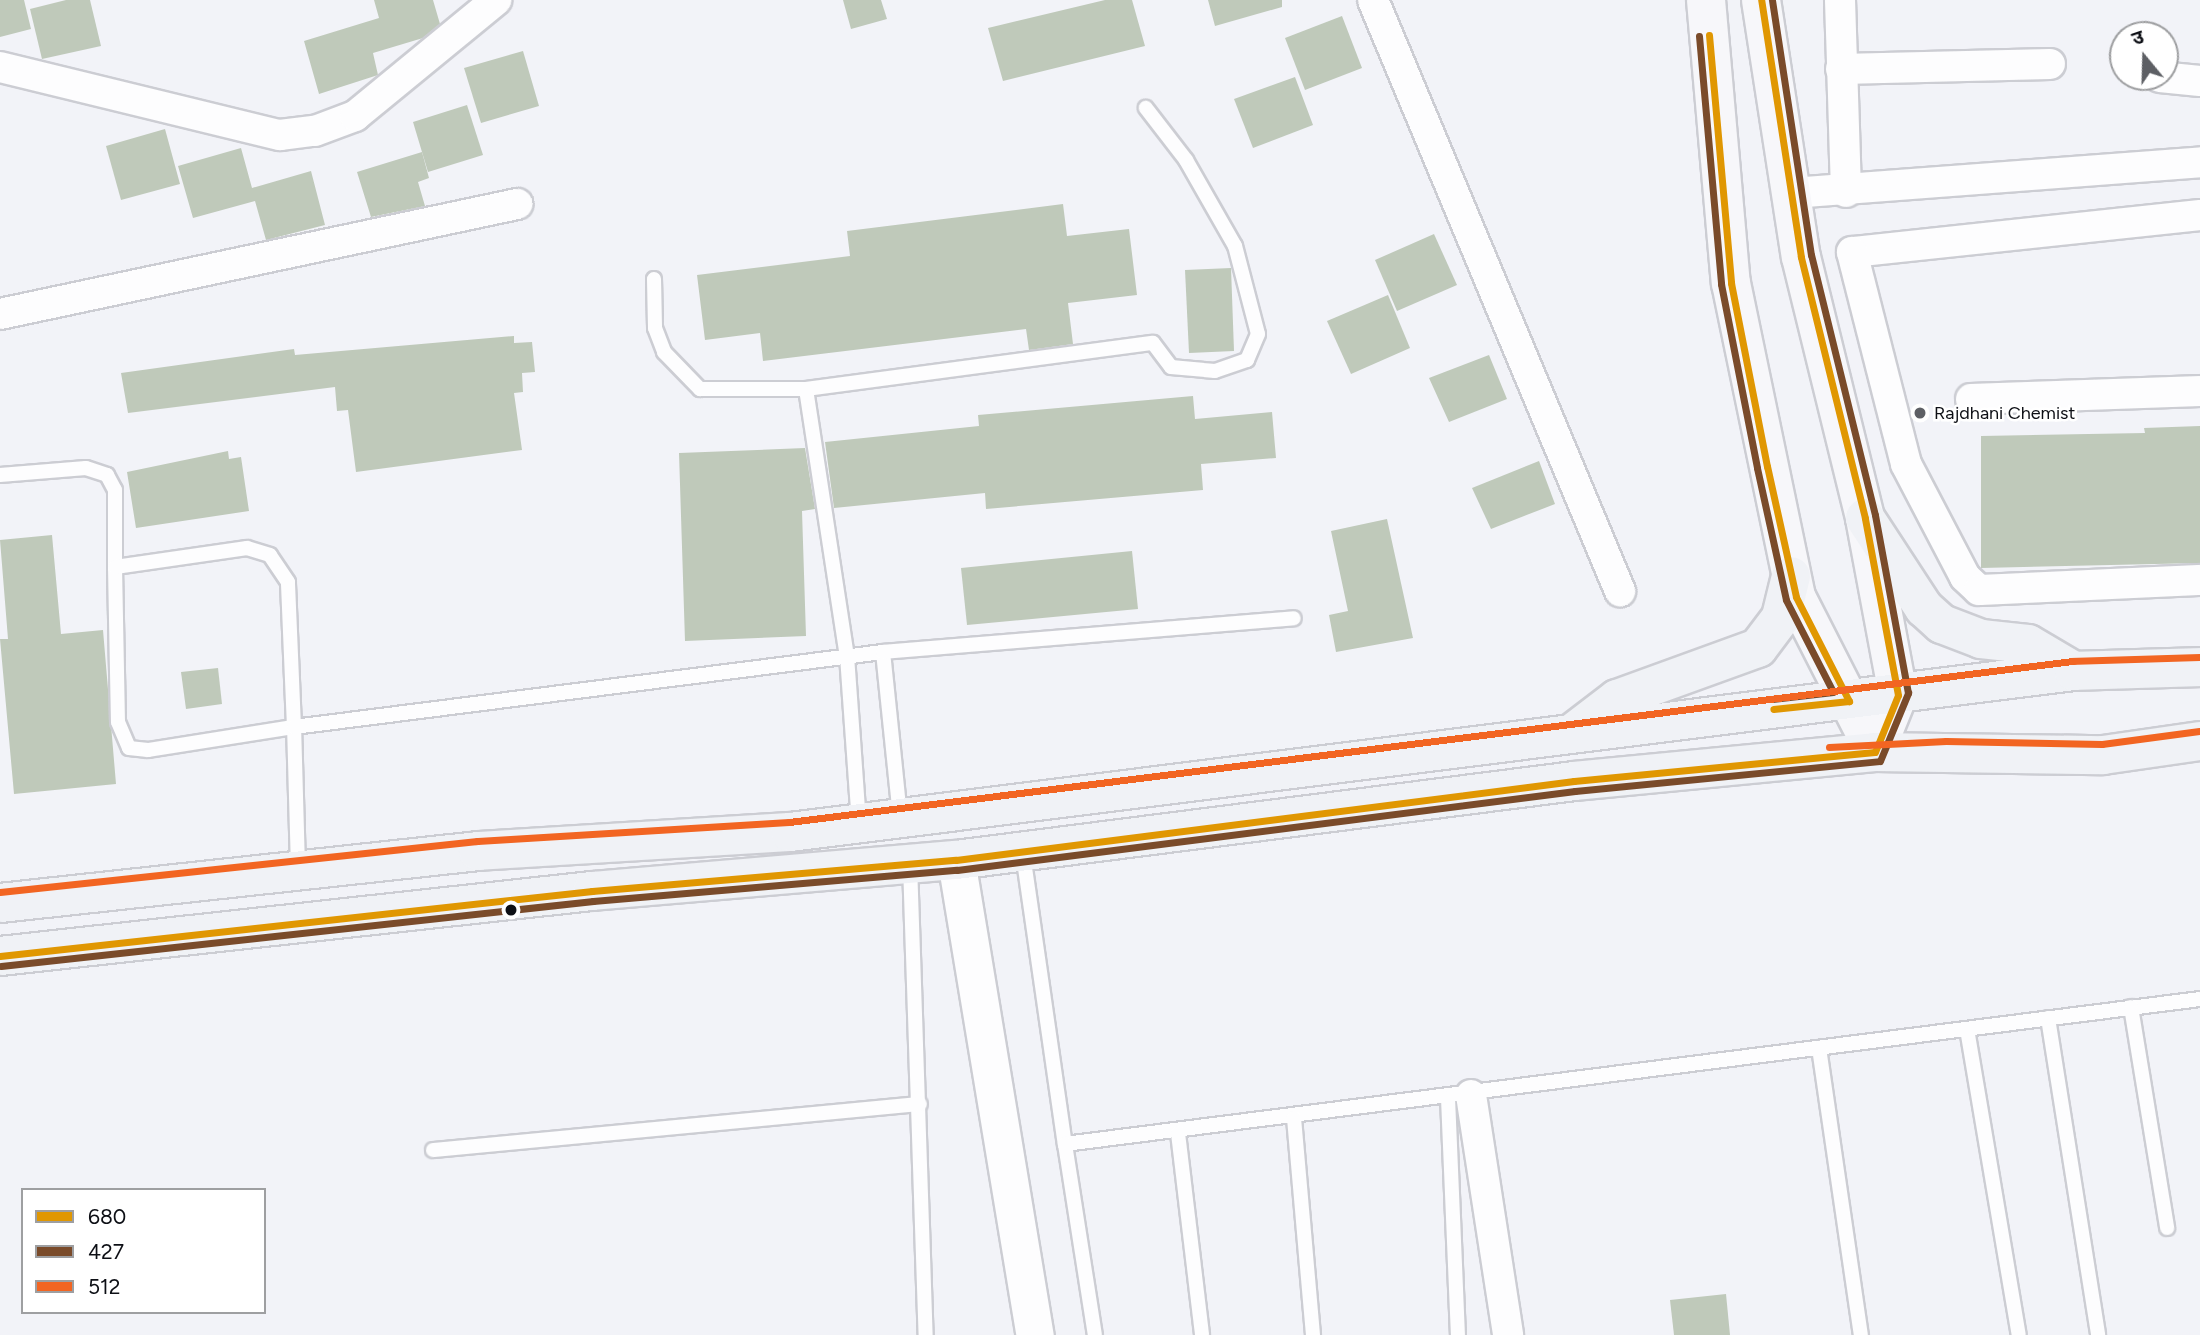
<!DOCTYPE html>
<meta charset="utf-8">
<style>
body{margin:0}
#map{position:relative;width:2200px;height:1335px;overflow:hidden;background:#f2f3f8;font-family:Figtree,"Noto Sans Devanagari",sans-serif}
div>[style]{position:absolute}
.building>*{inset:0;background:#bfc9ba}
.roads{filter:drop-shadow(2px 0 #cccdd3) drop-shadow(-2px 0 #cccdd3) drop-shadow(0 2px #cccdd3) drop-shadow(0 -2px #cccdd3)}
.service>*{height:14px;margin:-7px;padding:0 7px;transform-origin:7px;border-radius:7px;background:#fdfdfe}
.minor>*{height:30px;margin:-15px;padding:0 15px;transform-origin:15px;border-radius:15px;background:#fdfdfe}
.tertiary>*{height:37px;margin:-18.5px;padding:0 18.5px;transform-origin:18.5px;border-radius:18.5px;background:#fdfdfe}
.secondary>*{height:38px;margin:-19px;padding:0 19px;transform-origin:19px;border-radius:19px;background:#f7f7fa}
.primary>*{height:38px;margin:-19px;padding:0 19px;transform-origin:19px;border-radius:19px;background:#f0f2f6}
.bus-1>*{height:7px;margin:-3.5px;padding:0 3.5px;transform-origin:3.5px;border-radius:3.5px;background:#e09702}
.bus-2>*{height:7px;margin:-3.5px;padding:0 3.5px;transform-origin:3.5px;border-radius:3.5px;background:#7a4b2a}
.bus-3>*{height:7px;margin:-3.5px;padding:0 3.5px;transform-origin:3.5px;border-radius:3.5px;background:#f26522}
.dots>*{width:19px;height:19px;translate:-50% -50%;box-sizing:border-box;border:4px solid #fff;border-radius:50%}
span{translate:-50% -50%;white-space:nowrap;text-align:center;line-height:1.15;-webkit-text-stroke:5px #fff;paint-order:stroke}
.poi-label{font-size:18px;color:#0d0f15}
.left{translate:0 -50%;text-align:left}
.legend{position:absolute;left:21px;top:1188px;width:245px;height:126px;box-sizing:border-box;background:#fff;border:2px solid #9e9fa1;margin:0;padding:9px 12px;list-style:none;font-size:21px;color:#0d0f15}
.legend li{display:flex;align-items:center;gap:14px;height:35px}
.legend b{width:35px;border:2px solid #9e9fa1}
.north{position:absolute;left:2109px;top:21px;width:70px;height:70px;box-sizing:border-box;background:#fff;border:2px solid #9e9fa1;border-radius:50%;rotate:341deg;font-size:19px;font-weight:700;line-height:28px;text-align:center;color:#0d0f15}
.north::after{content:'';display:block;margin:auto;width:24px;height:32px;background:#5d5f64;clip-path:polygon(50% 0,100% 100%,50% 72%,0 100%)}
</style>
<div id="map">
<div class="building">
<i style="clip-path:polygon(0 0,24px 0,31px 29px,0 37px)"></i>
<i style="clip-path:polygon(66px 0,90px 0,101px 46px,42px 59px,30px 9px)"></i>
<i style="clip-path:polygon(374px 0,433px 0,440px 24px,423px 38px,373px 53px,378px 75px,319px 94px,304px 41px,379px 18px)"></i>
<i style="clip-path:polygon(843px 0,881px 0,887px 19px,851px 29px)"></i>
<i style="clip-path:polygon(1105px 0,1132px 0,1145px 46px,1003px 81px,988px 28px)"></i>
<i style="clip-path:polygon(1208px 0,1282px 0,1282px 7px,1215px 26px)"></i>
<i style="clip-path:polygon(1342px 16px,1362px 68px,1305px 90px,1285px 38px)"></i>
<i style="clip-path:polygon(523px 51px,539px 106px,481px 123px,464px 68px)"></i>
<i style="clip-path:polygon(1295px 77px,1313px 125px,1253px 148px,1234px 99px)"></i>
<i style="clip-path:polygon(467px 105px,483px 155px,428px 172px,413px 122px)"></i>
<i style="clip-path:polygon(165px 129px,180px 184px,121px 200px,106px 146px)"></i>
<i style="clip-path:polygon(241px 148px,252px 188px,311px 171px,325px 225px,266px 240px,255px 201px,193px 218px,178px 166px)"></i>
<i style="clip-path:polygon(422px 152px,429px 178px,418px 182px,425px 206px,371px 217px,357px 172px)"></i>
<i style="clip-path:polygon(1063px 204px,1067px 236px,1129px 229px,1137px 295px,1068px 303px,1073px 344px,1029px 350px,1026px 329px,763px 361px,760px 333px,705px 340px,697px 275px,850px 256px,847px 231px)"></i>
<i style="clip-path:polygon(1434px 234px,1457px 285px,1397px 311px,1375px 260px)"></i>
<i style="clip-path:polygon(1231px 268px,1234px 351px,1189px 353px,1185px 270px)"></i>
<i style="clip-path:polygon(1388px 295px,1410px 348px,1351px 374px,1327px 321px)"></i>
<i style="clip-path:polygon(514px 336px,514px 343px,532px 342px,535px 372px,522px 373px,523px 392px,514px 393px,522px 450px,356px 472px,348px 410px,337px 411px,335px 387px,128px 413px,121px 373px,294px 349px,295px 355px)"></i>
<i style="clip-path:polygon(1489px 355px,1507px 399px,1449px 422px,1429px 378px)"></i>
<i style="clip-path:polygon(1193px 396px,1195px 419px,1272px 412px,1276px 458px,1201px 464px,1203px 490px,986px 509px,985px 493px,834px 508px,825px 442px,979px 426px,978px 415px)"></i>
<i style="clip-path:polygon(2200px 426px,2200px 563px,1981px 568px,1981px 436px,2145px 433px,2144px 428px)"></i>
<i style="clip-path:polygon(805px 448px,815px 509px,802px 511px,806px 636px,685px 641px,679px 453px)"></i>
<i style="clip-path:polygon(228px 451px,229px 459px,241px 457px,249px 511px,136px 528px,127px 472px)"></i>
<i style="clip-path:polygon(1539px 461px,1555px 504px,1491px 529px,1472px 488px)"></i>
<i style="clip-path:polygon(1387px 519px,1413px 638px,1336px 652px,1329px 615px,1348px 611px,1331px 531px)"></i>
<i style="clip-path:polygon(52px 535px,61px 634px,103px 630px,116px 784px,14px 794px,0 639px,8px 639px,0 540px)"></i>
<i style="clip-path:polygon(1132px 551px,1138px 609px,967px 625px,961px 568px)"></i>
<i style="clip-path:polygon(218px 668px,222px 704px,186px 709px,181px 672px)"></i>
<i style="clip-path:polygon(1726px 1294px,1730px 1335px,1674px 1335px,1670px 1300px)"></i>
</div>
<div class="roads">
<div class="service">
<i style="left:654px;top:279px;width:49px;rotate:88.8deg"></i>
<i style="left:655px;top:328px;width:26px;rotate:69deg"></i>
<i style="left:664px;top:352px;width:52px;rotate:45.8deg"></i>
<i style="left:700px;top:389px;width:106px"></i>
<i style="left:806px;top:389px;width:350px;rotate:-7.6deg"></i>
<i style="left:1153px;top:343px;width:30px;rotate:53deg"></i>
<i style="left:1171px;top:367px;width:44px;rotate:5.2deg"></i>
<i style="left:1215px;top:371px;width:34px;rotate:-19deg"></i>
<i style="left:1247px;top:360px;width:28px;rotate:-67deg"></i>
<i style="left:1258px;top:334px;width:91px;rotate:-104.6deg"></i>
<i style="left:1235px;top:246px;width:99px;rotate:-119.7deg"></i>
<i style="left:1186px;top:160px;width:66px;rotate:-127.6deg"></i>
<i style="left:806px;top:389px;width:270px;rotate:81.3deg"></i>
<i style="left:847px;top:656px;width:167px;rotate:85.9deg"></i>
<i style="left:0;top:475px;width:86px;rotate:-4.7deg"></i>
<i style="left:86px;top:468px;width:22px;rotate:18deg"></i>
<i style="left:107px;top:475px;width:17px;rotate:62deg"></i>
<i style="left:115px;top:490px;width:77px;rotate:90deg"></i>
<i style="left:115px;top:567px;width:155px;rotate:88.9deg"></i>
<i style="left:118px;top:722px;width:28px;rotate:67deg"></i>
<i style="left:129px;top:748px;width:19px;rotate:6deg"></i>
<i style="left:148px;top:750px;width:148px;rotate:-9deg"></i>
<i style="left:294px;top:727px;width:145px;rotate:-92.4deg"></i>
<i style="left:288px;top:582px;width:32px;rotate:-124deg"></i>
<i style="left:270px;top:555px;width:24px;rotate:-163deg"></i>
<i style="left:247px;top:548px;width:133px;rotate:171.8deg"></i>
<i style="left:883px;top:652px;width:166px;rotate:84.1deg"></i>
<i style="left:1023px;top:854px;width:293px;rotate:81.8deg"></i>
<i style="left:1065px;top:1144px;width:1144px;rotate:-7.28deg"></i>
<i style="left:910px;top:864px;width:471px;rotate:88.1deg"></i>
<i style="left:298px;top:868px;width:141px;rotate:-91.6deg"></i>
<i style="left:294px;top:727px;width:594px;rotate:-7.26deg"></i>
<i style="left:883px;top:652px;width:412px;rotate:-4.7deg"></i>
<i style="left:2131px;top:1007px;width:224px;rotate:80.7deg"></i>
<i style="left:2048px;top:1018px;width:321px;rotate:81deg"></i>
<i style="left:1967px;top:1029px;width:310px;rotate:80.4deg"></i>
<i style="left:1819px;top:1048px;width:290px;rotate:81.7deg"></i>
<i style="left:1448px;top:1098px;width:237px;rotate:87.6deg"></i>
<i style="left:1294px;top:1118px;width:218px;rotate:85deg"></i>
<i style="left:1178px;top:1133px;width:203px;rotate:83.2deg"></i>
<i style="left:1065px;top:1144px;width:193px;rotate:81.1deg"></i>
<i style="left:433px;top:1150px;width:489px;rotate:-5.4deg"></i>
</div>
<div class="minor">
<i style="left:1373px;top:0;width:641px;rotate:67.32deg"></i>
<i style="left:1840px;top:0;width:192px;rotate:88.2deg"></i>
<i style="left:0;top:67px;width:288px;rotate:13.7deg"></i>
<i style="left:280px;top:135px;width:35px;rotate:-7deg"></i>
<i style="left:315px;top:131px;width:43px;rotate:-20.6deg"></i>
<i style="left:355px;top:116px;width:183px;rotate:-39.4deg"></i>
<i style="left:1841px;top:69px;width:209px;rotate:-1.4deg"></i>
<i style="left:2160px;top:77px;width:40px;rotate:5.7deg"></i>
<i style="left:1792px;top:193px;width:409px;rotate:-4.3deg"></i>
<i style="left:2200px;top:215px;width:350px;rotate:173.9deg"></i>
<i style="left:1852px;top:252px;width:219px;rotate:75.7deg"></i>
<i style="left:1906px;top:464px;width:127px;rotate:62.4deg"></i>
<i style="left:1965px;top:577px;width:19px;rotate:43deg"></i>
<i style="left:1979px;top:590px;width:221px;rotate:-2.6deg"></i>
<i style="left:0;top:314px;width:529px;rotate:-12.01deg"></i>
<i style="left:1971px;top:399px;width:229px;rotate:-2deg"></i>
<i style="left:1471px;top:1095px;width:243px;rotate:81.2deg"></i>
</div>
<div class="tertiary">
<i style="left:956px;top:860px;width:482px;rotate:80.6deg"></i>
</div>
<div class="secondary">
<i style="left:1706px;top:0;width:284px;rotate:85deg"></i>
<i style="left:1731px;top:283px;width:321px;rotate:78.3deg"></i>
<i style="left:1796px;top:597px;width:174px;rotate:63deg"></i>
<i style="left:1761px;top:0;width:260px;rotate:81.2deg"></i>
<i style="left:1801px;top:257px;width:269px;rotate:76.2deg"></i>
<i style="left:1865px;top:518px;width:180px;rotate:79.4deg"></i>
<i style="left:1898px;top:695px;width:61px;rotate:112deg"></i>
</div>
<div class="primary">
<i style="left:1865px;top:518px;width:108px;rotate:56.8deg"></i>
<i style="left:1924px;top:608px;width:24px;rotate:42deg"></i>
<i style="left:1942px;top:624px;width:42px;rotate:21deg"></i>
<i style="left:1981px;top:639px;width:47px;rotate:6.1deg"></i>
<i style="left:2028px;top:644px;width:53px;rotate:30.4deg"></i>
<i style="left:1575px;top:731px;width:53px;rotate:-37.3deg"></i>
<i style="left:1617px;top:699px;width:150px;rotate:-19.9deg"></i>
<i style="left:1758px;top:648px;width:39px;rotate:-53deg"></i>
<i style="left:1781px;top:617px;width:42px;rotate:-76.3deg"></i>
<i style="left:0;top:903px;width:481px;rotate:-6.2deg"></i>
<i style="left:478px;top:851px;width:313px;rotate:-3.5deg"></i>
<i style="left:790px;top:832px;width:1294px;rotate:-7.15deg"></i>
<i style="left:2074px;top:671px;width:126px;rotate:-1.8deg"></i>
<i style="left:0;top:956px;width:596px;rotate:-6.27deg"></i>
<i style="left:592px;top:891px;width:365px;rotate:-4.9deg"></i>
<i style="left:956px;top:860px;width:623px;rotate:-7.28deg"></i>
<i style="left:1574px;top:781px;width:302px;rotate:-5.5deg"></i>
<i style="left:1875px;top:752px;width:228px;rotate:0.8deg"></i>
<i style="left:2103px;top:755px;width:98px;rotate:-8.2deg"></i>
</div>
</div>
<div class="bus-1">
<i style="left:1709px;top:35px;width:249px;rotate:84.9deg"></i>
<i style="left:1731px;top:283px;width:187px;rotate:78.9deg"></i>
<i style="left:1767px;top:466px;width:134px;rotate:77.5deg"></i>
<i style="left:1796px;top:597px;width:117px;rotate:63deg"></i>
<i style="left:1849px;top:701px;width:76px;rotate:174deg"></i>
<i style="left:0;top:956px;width:596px;rotate:-6.27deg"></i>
<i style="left:592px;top:891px;width:365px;rotate:-4.9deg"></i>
<i style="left:956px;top:860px;width:623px;rotate:-7.28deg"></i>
<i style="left:1574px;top:781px;width:302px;rotate:-5.5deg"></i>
<i style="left:1875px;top:752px;width:61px;rotate:-68deg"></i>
<i style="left:1898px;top:695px;width:180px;rotate:-100.6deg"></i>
<i style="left:1865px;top:518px;width:269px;rotate:-103.8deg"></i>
<i style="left:1801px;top:257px;width:260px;rotate:-98.8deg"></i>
</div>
<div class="bus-2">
<i style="left:1699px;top:36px;width:249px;rotate:84.9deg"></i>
<i style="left:1721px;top:284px;width:187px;rotate:78.9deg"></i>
<i style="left:1757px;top:468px;width:135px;rotate:77.6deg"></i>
<i style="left:1786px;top:600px;width:103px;rotate:62.9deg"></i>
<i style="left:1833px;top:692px;width:61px;rotate:173.5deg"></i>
<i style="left:1px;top:966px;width:596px;rotate:-6.27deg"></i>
<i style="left:593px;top:901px;width:365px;rotate:-4.9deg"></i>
<i style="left:957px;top:870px;width:623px;rotate:-7.28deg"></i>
<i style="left:1575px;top:791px;width:306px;rotate:-5.6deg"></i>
<i style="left:1880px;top:761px;width:74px;rotate:-67.6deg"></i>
<i style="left:1908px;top:693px;width:181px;rotate:-100.5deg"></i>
<i style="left:1875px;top:515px;width:268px;rotate:-103.8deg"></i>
<i style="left:1811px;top:255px;width:258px;rotate:-98.7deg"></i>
</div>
<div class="bus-3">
<i style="left:1829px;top:747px;width:117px;rotate:-2.9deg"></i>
<i style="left:1946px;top:741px;width:156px;rotate:1.1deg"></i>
<i style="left:2102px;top:744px;width:98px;rotate:-7.6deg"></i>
<i style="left:0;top:892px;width:480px;rotate:-6.1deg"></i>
<i style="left:477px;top:841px;width:313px;rotate:-3.5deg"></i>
<i style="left:789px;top:822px;width:1294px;rotate:-7.15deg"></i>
<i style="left:2073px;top:661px;width:127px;rotate:-1.8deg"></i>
</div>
<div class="dots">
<i style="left:1920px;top:413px;background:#5d5f64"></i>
<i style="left:511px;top:910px;background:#0d0f15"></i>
</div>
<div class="poi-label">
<span class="left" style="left:1934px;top:413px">Rajdhani Chemist</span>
</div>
<ul class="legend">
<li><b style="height:9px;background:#e09702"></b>680</li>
<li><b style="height:9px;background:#7a4b2a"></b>427</li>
<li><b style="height:9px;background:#f26522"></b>512</li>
</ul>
<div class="north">उ</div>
</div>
